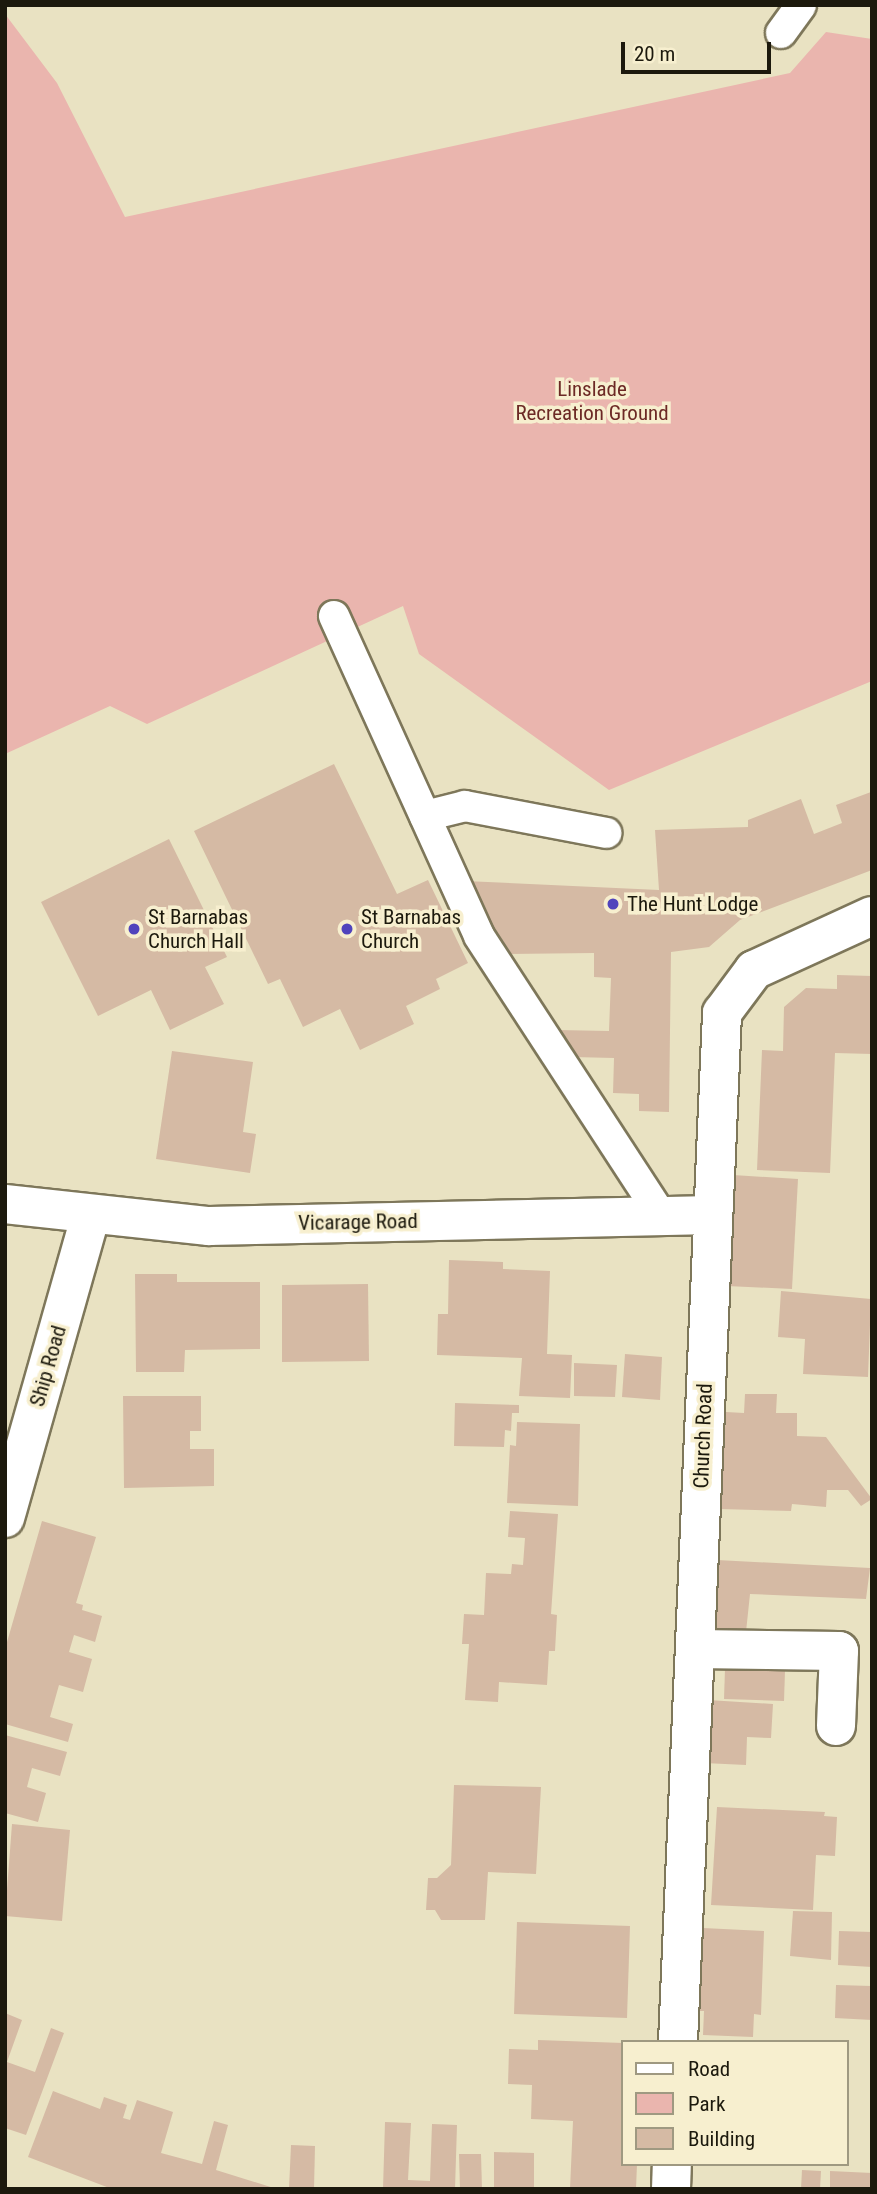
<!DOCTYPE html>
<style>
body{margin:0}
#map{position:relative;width:877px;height:2194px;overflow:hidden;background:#e9e2c2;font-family:"Roboto Condensed",sans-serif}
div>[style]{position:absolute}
.green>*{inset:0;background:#eab5ae}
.building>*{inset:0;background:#d5baa4}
.roads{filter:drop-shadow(2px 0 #7e775a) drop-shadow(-2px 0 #7e775a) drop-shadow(0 2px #7e775a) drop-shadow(0 -2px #7e775a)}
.lane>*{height:30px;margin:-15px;padding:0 15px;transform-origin:15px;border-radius:15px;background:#fff}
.street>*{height:38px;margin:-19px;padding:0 19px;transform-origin:19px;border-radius:19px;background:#fff}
.dots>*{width:19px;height:19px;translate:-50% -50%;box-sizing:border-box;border:4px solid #f7efcf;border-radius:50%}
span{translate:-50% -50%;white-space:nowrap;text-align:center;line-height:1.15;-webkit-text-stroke:7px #f7efcf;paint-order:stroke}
.park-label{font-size:21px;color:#6c2925}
.poi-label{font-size:21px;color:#1c190d}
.left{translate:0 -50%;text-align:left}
.street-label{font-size:21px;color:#1c190d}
.frame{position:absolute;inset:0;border:7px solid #1c190d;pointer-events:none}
.legend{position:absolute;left:621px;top:2040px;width:228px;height:126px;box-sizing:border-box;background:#f7efcf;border:2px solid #9f9981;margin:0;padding:9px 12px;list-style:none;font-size:21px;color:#1c190d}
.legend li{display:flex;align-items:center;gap:14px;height:35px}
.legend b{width:35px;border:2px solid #9f9981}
.scale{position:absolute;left:621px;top:42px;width:150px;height:32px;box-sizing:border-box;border:4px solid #1c190d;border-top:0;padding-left:9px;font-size:21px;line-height:24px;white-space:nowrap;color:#1c190d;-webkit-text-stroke:5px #f7efcf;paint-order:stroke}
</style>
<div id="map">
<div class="green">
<i style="clip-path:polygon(5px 14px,57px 83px,125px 217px,790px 73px,826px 32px,872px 39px,872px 681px,609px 790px,419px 654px,403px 606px,147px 724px,110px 706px,5px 754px)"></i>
</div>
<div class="building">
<i style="clip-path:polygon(334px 764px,397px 894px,428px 880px,468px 963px,436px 979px,440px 989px,406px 1006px,414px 1024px,360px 1050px,340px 1009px,303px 1027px,280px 979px,268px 984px,194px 831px)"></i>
<i style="clip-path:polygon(871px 792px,872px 870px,740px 920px,709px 947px,671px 952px,669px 1112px,639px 1111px,639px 1094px,613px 1093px,614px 1058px,573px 1057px,557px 1030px,609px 1031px,611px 978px,594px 977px,594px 953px,499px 954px,465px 881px,659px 890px,655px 830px,748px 827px,748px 820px,801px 799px,814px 834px,842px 823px,836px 805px)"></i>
<i style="clip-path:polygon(169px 839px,227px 957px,205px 967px,224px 1004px,170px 1030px,151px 990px,98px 1016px,41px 902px)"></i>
<i style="clip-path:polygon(837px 975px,872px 976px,872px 1054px,835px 1053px,830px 1173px,757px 1170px,762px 1050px,783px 1051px,784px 1007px,806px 988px,837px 989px)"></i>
<i style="clip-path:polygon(172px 1051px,253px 1062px,243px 1132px,256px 1134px,250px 1173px,156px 1159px)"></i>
<i style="clip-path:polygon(733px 1175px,798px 1179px,792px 1289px,727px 1286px)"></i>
<i style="clip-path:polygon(449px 1260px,503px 1262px,503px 1269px,550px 1271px,547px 1354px,572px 1355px,570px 1398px,519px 1396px,522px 1358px,437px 1355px,438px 1314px,448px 1314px)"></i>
<i style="clip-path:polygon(135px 1274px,177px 1274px,177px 1282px,260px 1282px,260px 1349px,185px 1350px,184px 1372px,136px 1372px)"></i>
<i style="clip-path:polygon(368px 1284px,369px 1361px,282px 1362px,282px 1285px)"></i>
<i style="clip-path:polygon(781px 1291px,871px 1299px,868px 1377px,803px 1374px,805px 1339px,778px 1337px)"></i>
<i style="clip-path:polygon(625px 1354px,662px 1357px,660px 1400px,622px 1397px)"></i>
<i style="clip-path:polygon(574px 1363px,617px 1365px,615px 1397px,574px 1396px)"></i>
<i style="clip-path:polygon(745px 1394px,777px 1394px,776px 1413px,797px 1413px,797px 1436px,826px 1437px,872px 1499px,861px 1506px,848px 1490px,827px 1490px,826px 1507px,792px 1504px,791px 1511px,720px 1509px,726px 1412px,744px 1413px)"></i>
<i style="clip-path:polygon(123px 1396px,201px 1396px,201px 1431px,190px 1431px,190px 1449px,214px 1449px,214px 1486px,124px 1488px)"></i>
<i style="clip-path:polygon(455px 1403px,519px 1405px,519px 1413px,512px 1413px,511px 1431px,505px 1430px,504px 1447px,454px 1446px)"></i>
<i style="clip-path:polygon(517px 1422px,580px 1424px,578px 1506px,507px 1503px,510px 1445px,516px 1446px)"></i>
<i style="clip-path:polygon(510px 1511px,558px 1514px,551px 1614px,557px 1615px,555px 1651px,549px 1651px,547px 1685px,499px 1682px,498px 1702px,465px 1700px,469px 1644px,462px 1644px,464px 1614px,484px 1615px,486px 1573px,511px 1574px,512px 1564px,523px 1565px,525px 1538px,508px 1537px)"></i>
<i style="clip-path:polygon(42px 1521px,96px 1537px,76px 1603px,83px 1605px,82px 1610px,102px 1616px,95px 1642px,74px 1635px,69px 1652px,92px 1659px,83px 1692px,59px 1685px,50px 1717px,73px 1724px,68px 1742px,5px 1724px,5px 1649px)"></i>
<i style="clip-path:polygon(717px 1560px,870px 1568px,866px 1599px,750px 1594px,746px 1632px,712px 1630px)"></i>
<i style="clip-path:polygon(725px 1669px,785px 1671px,784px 1701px,724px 1699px)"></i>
<i style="clip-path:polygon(708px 1700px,773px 1704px,771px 1738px,747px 1737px,746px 1765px,704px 1763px)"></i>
<i style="clip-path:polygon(5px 1735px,67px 1752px,60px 1776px,32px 1768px,27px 1787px,46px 1793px,38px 1822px,5px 1813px)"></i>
<i style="clip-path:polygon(454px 1785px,541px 1787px,536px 1874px,488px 1872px,485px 1920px,441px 1920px,435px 1910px,426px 1910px,428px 1878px,437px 1878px,451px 1865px)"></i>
<i style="clip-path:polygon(717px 1807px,825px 1812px,824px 1816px,837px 1817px,835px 1856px,816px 1855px,813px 1910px,711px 1905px)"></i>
<i style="clip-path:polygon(12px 1824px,70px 1830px,62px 1921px,5px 1916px)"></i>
<i style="clip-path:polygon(793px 1911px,832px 1912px,831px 1960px,790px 1956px)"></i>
<i style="clip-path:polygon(517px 1922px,630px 1926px,627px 2018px,514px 2014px)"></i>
<i style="clip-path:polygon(703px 1928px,764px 1931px,761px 2015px,754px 2014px,753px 2037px,703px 2035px,704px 2011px,699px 2011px)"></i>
<i style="clip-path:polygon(839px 1931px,872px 1932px,872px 1967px,838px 1965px)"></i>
<i style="clip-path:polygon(836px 1985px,872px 1986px,872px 2020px,835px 2018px)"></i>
<i style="clip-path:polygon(5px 2013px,22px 2020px,7px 2062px,35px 2072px,51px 2028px,64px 2033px,26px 2135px,5px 2128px)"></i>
<i style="clip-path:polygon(538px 2040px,623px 2043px,623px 2164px,637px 2164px,636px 2189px,570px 2189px,573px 2121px,531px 2119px,532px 2085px,508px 2084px,509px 2049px,538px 2050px)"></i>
<i style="clip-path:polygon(53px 2091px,100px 2109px,104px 2097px,127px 2105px,123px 2118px,130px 2120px,137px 2100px,173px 2112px,161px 2153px,202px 2164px,214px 2121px,228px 2125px,216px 2170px,277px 2189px,112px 2189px,28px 2157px)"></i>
<i style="clip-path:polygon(385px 2122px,411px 2123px,408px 2180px,430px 2181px,432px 2124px,457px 2125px,455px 2189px,383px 2189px)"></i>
<i style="clip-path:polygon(291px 2145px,315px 2146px,314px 2189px,289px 2189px)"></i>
<i style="clip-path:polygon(494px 2152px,534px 2153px,534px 2189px,494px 2189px)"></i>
<i style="clip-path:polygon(459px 2154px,481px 2154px,482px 2189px,460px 2189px)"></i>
<i style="clip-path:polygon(802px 2170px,821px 2171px,820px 2189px,801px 2189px)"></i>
<i style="clip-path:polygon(830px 2171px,872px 2173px,871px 2189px,830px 2189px)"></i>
</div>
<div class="roads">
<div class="lane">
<i style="left:781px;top:33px;width:34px;rotate:-54deg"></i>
<i style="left:334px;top:616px;width:351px;rotate:65.6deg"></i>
<i style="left:479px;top:936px;width:333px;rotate:56.9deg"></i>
<i style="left:425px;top:816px;width:41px;rotate:-14deg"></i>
<i style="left:465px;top:806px;width:144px;rotate:10.8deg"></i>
</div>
<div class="street">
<i style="left:5px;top:1204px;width:205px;rotate:6.2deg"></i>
<i style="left:209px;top:1226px;width:504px;rotate:-1.25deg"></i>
<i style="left:5px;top:1518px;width:315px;rotate:-74.2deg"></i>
<i style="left:696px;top:1649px;width:143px;rotate:0.8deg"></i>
<i style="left:839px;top:1651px;width:75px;rotate:92.3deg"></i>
<i style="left:678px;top:2042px;width:1030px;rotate:-87.55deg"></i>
<i style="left:722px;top:1013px;width:54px;rotate:-53.3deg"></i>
<i style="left:754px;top:970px;width:130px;rotate:-24.6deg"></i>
<i style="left:671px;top:2189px;width:25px;rotate:-88deg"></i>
</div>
</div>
<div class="dots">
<i style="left:613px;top:904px;background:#5044bc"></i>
<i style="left:134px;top:929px;background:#5044bc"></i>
<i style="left:347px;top:929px;background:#5044bc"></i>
</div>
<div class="park-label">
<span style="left:592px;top:401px">Linslade<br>Recreation Ground</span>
</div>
<div class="poi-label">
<span class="left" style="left:627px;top:904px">The Hunt Lodge</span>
<span class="left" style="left:148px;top:929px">St Barnabas<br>Church Hall</span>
<span class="left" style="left:361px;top:929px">St Barnabas<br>Church</span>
</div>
<div class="street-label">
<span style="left:358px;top:1222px;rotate:-1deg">Vicarage Road</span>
<span style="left:48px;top:1366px;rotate:-74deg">Ship Road</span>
<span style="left:703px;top:1436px;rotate:-88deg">Church Road</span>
</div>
<div class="frame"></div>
<ul class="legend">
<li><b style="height:9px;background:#fff"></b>Road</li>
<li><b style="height:19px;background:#eab5ae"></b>Park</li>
<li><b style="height:19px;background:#d5baa4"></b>Building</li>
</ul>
<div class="scale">20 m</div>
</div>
